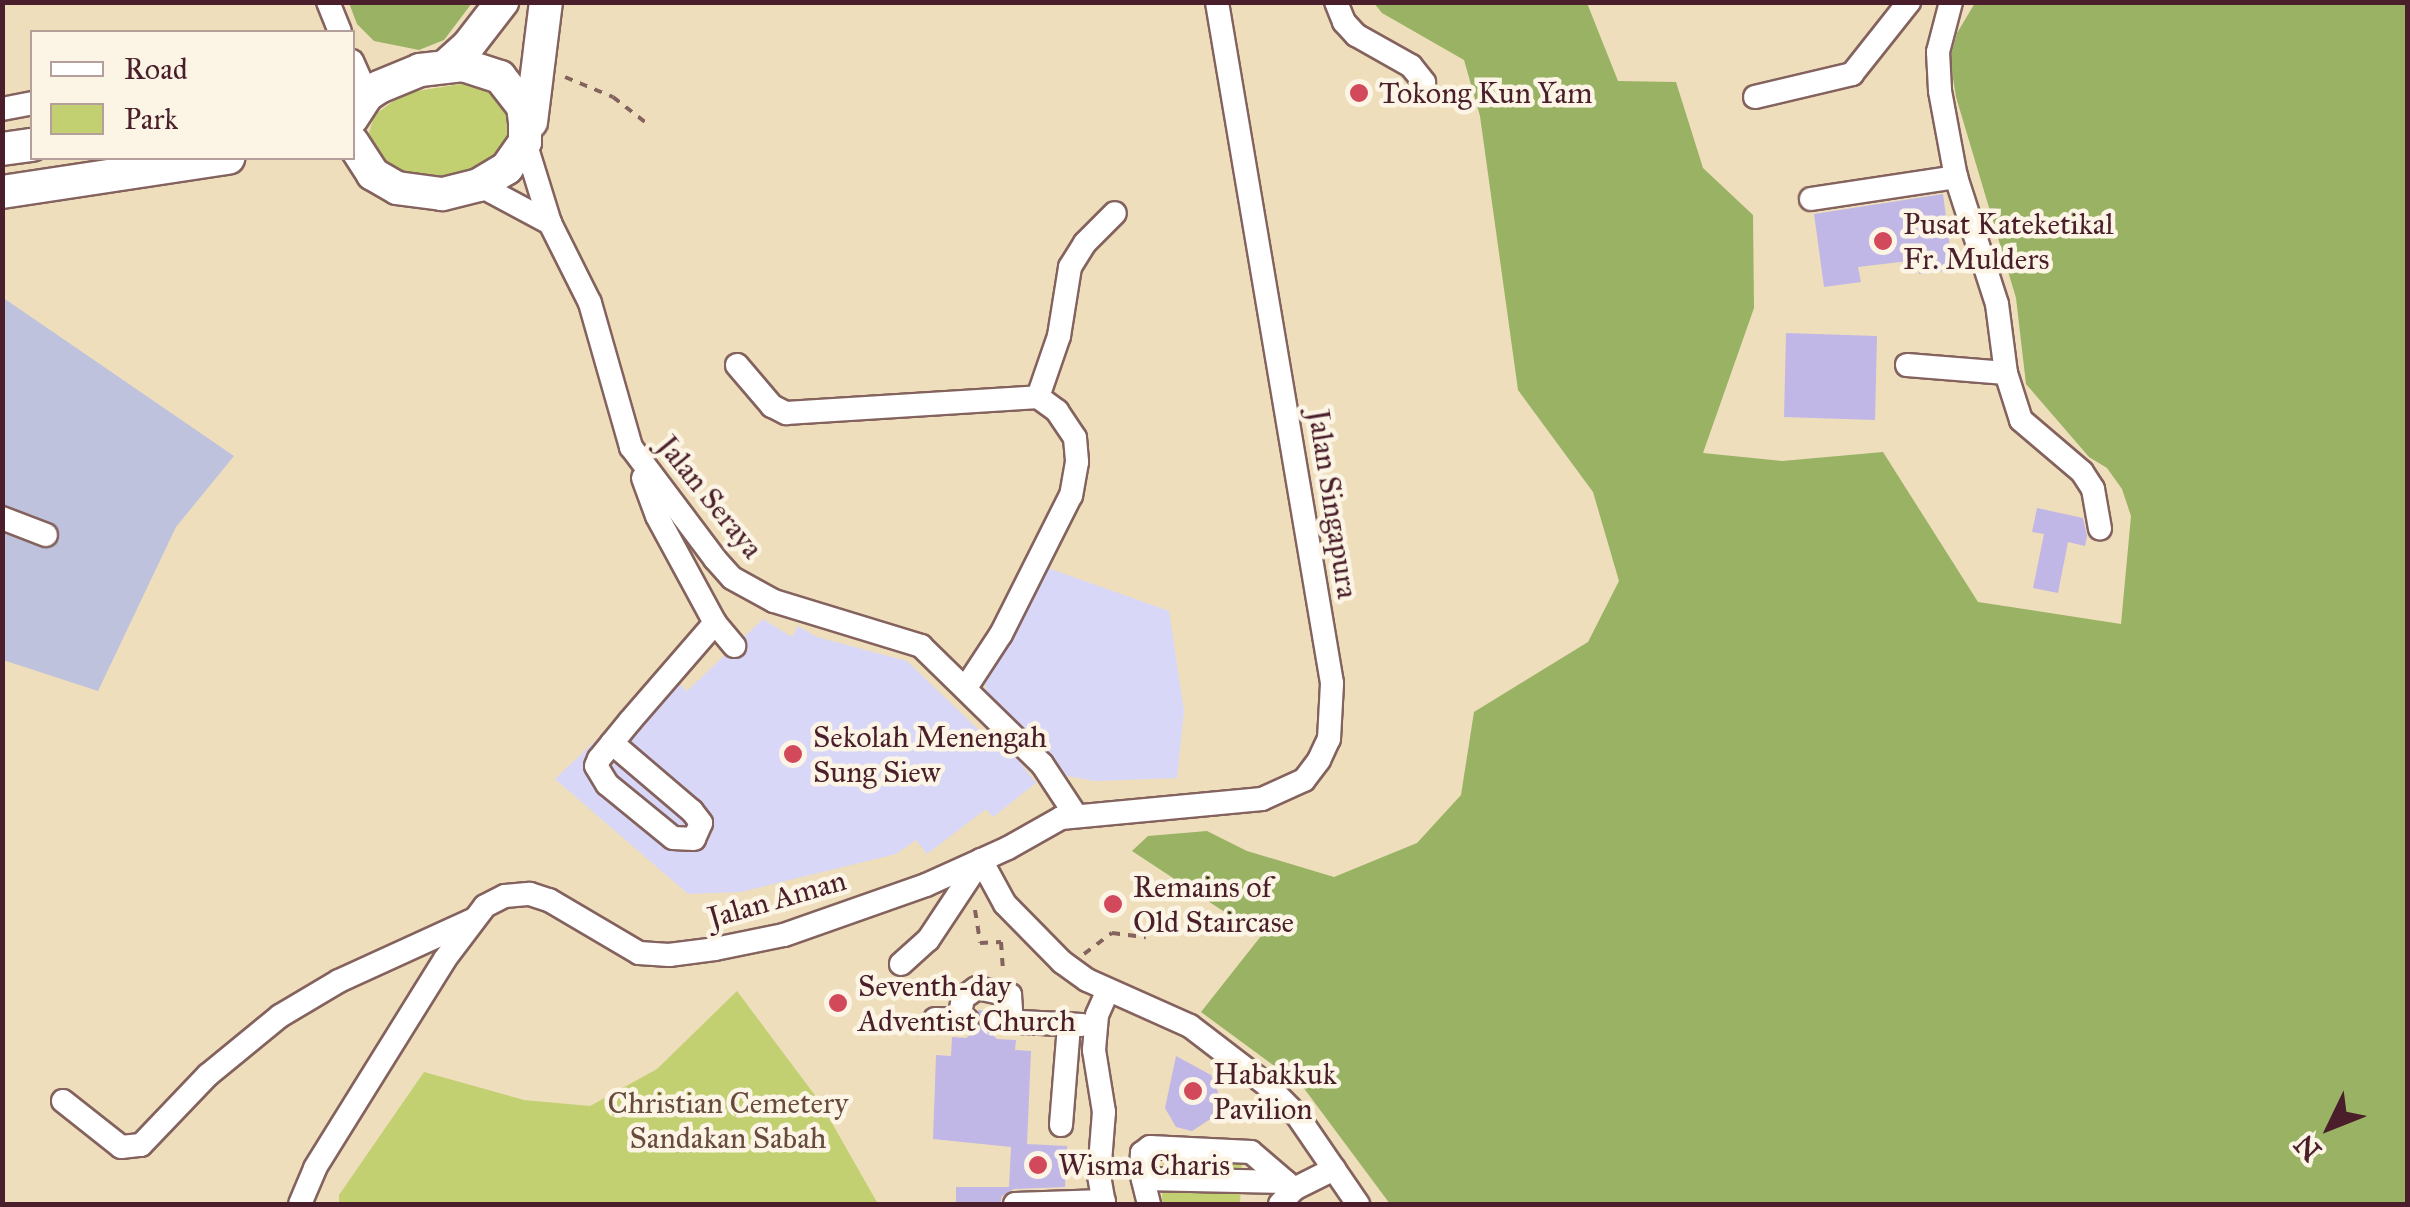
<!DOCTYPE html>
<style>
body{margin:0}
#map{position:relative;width:2410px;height:1207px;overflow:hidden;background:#efdebc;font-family:"IM FELL Great Primer",serif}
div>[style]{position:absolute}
.built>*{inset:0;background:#d8d7f8}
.industrial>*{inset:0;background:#bfc2dd}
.green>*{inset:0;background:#c2d072}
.forest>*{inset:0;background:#99b264}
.building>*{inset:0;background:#c1b7e6}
.path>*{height:4px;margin-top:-2px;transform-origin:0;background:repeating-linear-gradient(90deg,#84625e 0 8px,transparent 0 16px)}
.roads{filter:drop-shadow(2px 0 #84625e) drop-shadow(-2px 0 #84625e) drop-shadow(0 2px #84625e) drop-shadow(0 -2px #84625e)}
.minor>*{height:22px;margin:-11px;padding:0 11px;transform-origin:11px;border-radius:11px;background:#fff}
.highway>*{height:32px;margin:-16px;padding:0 16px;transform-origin:16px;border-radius:16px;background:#fff}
.dots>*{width:28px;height:28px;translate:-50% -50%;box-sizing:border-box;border:5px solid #fcf5e5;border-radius:50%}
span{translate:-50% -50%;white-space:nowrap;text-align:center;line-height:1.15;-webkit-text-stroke:9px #fcf5e5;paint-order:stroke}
.poi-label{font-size:30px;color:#4a1f2b}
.left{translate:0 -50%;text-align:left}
.street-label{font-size:30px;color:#4a1f2b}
.park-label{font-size:30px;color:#684b3d}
.frame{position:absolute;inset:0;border:5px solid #4a1f2b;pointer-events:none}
.legend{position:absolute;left:30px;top:30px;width:325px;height:130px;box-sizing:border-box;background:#fcf5e5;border:2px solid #b59f9b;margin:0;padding:12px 18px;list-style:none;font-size:30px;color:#4a1f2b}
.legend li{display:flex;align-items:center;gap:20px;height:50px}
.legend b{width:50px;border:2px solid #b59f9b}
.north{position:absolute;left:2280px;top:1077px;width:100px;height:100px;-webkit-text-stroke:8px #fcf5e5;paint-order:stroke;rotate:227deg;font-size:28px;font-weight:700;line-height:40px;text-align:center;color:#4a1f2b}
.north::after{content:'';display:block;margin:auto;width:35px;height:45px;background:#4a1f2b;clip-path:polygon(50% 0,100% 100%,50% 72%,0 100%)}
</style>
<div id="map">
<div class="built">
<i style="clip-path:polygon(1045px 567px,1169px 611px,1184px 711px,1177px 778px,1095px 781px,1067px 776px,987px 697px,985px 683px)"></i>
<i style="clip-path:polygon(763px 619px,792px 637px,798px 626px,817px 637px,907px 661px,1006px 756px,1012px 752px,1036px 783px,993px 817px,986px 809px,927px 854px,916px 840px,896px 854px,741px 892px,688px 894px,555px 779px,667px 673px,687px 691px)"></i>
</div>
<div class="industrial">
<i style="clip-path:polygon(2px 297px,234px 456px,176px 527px,98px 691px,3px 660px)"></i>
</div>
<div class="green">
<i style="clip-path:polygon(461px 84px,486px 90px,506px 105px,513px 121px,509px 144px,487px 165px,461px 178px,420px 180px,384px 170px,367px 141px,374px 115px,405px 93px)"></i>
<i style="clip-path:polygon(737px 991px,820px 1102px,878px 1204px,339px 1204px,339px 1195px,424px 1072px,524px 1100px,590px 1106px,657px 1069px)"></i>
<i style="clip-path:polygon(1163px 1155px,1242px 1158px,1240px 1204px,1162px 1203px)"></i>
</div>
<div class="forest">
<i style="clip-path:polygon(349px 3px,472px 3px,444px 40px,419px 50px,374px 41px,357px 24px)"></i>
<i style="clip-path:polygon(1374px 3px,1587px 3px,1618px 81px,1676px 82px,1703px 168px,1753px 215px,1754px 308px,1703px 453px,1782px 461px,1883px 452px,1978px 602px,2121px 624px,2131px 516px,2122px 489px,2107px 468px,2089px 457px,2026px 384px,2016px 298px,1956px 97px,1950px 59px,1957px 33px,1975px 3px,2407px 3px,2407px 1204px,1390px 1204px,1303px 1087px,1201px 1012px,1261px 936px,1132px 851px,1148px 836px,1207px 831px,1247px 851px,1334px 877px,1417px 843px,1461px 795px,1474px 712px,1588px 642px,1619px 581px,1593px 492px,1518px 390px,1480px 116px,1464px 60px,1382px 13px)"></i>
</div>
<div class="building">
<i style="clip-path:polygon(1943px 194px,1953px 270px,1919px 274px,1917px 260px,1858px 267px,1861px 282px,1824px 287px,1814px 214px)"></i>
<i style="clip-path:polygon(1786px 333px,1877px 336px,1875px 420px,1784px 417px)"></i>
<i style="clip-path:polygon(2037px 508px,2083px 518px,2087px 536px,2085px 546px,2068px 542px,2058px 593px,2033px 588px,2044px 534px,2032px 532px)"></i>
<i style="clip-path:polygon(978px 1010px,988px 1011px,985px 1027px,997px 1039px,1016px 1040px,1015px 1050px,1031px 1051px,1027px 1144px,1067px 1146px,1065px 1187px,1014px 1189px,1002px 1196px,1000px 1204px,956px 1204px,956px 1187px,1009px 1187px,1011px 1147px,933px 1139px,936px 1055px,951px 1056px,952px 1037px,966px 1038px,979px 1029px)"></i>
<i style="clip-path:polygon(1176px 1056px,1211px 1075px,1222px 1102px,1215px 1116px,1192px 1131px,1176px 1127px,1165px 1108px)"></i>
</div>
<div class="path">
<i style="left:565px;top:77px;width:52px;rotate:22.6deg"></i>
<i style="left:613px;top:97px;width:41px;rotate:38deg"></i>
<i style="left:975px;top:910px;width:33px;rotate:81deg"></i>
<i style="left:980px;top:943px;width:21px;rotate:-3deg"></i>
<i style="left:1001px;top:942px;width:30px;rotate:86deg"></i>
<i style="left:1084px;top:954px;width:35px;rotate:-37deg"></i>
<i style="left:1112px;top:933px;width:34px;rotate:7deg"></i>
</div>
<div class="roads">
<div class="minor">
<i style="left:328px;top:2px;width:32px;rotate:68deg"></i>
<i style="left:1336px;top:2px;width:22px;rotate:68deg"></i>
<i style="left:1344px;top:22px;width:18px;rotate:47deg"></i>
<i style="left:1356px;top:35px;width:63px;rotate:29.4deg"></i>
<i style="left:1411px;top:66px;width:21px;rotate:51deg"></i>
<i style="left:1951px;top:2px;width:52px;rotate:104.6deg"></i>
<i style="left:1938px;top:52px;width:39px;rotate:87deg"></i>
<i style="left:1940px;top:91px;width:87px;rotate:79.5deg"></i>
<i style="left:1956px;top:177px;width:133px;rotate:72.1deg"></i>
<i style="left:1997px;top:304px;width:70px;rotate:82.6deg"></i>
<i style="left:2006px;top:373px;width:49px;rotate:72.3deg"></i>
<i style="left:2021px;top:420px;width:80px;rotate:40.4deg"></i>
<i style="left:2082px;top:472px;width:20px;rotate:57deg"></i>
<i style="left:2093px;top:489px;width:40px;rotate:80deg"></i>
<i style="left:352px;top:61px;width:37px;rotate:66deg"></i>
<i style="left:1755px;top:97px;width:100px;rotate:-13.3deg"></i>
<i style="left:1852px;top:74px;width:92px;rotate:-51.6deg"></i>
<i style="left:2px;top:109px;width:31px;rotate:-11deg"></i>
<i style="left:525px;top:142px;width:85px;rotate:72.8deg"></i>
<i style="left:550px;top:223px;width:89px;rotate:63.4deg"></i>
<i style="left:590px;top:303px;width:150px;rotate:74.1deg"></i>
<i style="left:631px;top:447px;width:140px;rotate:53.1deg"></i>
<i style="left:715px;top:559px;width:25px;rotate:48deg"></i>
<i style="left:732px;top:578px;width:48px;rotate:28.7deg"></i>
<i style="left:774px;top:601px;width:154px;rotate:17deg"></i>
<i style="left:921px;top:646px;width:169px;rotate:44.3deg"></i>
<i style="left:1042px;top:764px;width:60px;rotate:56.6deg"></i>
<i style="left:479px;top:185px;width:81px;rotate:28.2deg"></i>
<i style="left:1811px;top:199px;width:147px;rotate:-8.6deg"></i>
<i style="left:737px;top:365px;width:54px;rotate:49.5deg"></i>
<i style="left:772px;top:406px;width:16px;rotate:27deg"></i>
<i style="left:786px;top:413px;width:253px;rotate:-3.6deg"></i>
<i style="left:1038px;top:397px;width:24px;rotate:36deg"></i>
<i style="left:1057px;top:411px;width:32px;rotate:56deg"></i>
<i style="left:1075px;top:438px;width:24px;rotate:85deg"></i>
<i style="left:1077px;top:462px;width:34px;rotate:100deg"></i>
<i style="left:1071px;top:495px;width:156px;rotate:116.7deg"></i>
<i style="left:1001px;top:634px;width:62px;rotate:123.2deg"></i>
<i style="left:1907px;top:365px;width:99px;rotate:4.6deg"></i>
<i style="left:1038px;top:397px;width:65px;rotate:-71deg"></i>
<i style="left:1059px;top:336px;width:70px;rotate:-80.9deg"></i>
<i style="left:1070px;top:267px;width:28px;rotate:-58deg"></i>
<i style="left:1085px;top:243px;width:42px;rotate:-45deg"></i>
<i style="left:643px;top:478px;width:40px;rotate:69.8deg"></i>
<i style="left:657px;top:516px;width:122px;rotate:61.5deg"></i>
<i style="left:715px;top:623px;width:30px;rotate:50deg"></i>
<i style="left:2px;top:518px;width:47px;rotate:21.1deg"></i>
<i style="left:612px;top:743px;width:105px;rotate:40.4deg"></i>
<i style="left:692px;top:811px;width:15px;rotate:53deg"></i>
<i style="left:701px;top:823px;width:17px;rotate:114deg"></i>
<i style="left:694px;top:839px;width:21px;rotate:-177deg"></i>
<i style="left:673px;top:838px;width:85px;rotate:-140.7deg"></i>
<i style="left:607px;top:784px;width:21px;rotate:-121deg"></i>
<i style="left:596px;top:766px;width:8px;rotate:-67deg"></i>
<i style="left:599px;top:759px;width:49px;rotate:-50.8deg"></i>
<i style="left:630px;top:721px;width:130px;rotate:-49.1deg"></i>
<i style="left:981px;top:860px;width:50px;rotate:61.4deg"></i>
<i style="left:1005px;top:904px;width:81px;rotate:45.5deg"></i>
<i style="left:1062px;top:962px;width:31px;rotate:36deg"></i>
<i style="left:1087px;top:980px;width:113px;rotate:24.1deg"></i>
<i style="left:1190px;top:1026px;width:97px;rotate:37.5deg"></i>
<i style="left:1267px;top:1085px;width:42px;rotate:45deg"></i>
<i style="left:1297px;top:1115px;width:108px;rotate:55.6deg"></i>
<i style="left:901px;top:964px;width:36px;rotate:-42deg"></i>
<i style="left:928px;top:940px;width:96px;rotate:-56.5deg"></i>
<i style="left:935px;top:1019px;width:32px;rotate:2deg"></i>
<i style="left:959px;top:1020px;width:22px;rotate:-80deg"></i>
<i style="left:963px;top:998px;width:17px;rotate:-36deg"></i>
<i style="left:977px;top:988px;width:34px;rotate:12deg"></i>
<i style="left:1010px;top:995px;width:26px;rotate:86deg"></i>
<i style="left:999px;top:1021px;width:83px;rotate:2.8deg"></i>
<i style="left:63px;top:1101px;width:74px;rotate:38.4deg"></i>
<i style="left:121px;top:1147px;width:20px;rotate:-6deg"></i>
<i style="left:141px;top:1145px;width:97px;rotate:-46.3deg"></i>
<i style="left:208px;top:1075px;width:93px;rotate:-39.3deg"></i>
<i style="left:280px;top:1016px;width:69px;rotate:-30.7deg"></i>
<i style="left:339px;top:981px;width:146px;rotate:-24.6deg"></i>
<i style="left:1061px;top:1125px;width:100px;rotate:-85.4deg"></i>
<i style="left:1143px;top:1179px;width:143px;rotate:1.2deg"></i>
<i style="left:300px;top:1204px;width:39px;rotate:-67deg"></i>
<i style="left:315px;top:1168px;width:246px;rotate:-58.1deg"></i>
<i style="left:445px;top:959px;width:66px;rotate:-53deg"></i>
<i style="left:485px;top:906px;width:22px;rotate:-27deg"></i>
<i style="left:505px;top:896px;width:25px;rotate:-5deg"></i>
<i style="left:530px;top:894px;width:20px;rotate:18deg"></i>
<i style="left:549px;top:900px;width:104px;rotate:30.5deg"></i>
<i style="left:639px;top:953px;width:30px;rotate:4deg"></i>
<i style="left:669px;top:955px;width:46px;rotate:-7.4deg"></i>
<i style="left:715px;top:949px;width:70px;rotate:-11.5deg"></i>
<i style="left:784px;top:935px;width:151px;rotate:-19.4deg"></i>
<i style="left:926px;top:885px;width:90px;rotate:-24.3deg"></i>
<i style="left:1008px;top:848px;width:61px;rotate:-29.5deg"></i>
<i style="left:1061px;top:818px;width:202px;rotate:-5.4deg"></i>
<i style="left:1262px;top:799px;width:46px;rotate:-24.3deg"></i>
<i style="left:1304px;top:780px;width:25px;rotate:-53deg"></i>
<i style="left:1319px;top:760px;width:23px;rotate:-65deg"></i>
<i style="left:1329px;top:739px;width:56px;rotate:-86.9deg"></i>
<i style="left:1332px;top:683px;width:691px;rotate:-99.59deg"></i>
<i style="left:1015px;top:1204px;width:89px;rotate:-1.9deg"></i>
<i style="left:1104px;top:1204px;width:29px;rotate:-100deg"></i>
<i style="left:1099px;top:1175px;width:63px;rotate:-85.5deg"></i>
<i style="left:1104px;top:1112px;width:63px;rotate:-99.2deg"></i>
<i style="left:1094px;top:1050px;width:35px;rotate:-85deg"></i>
<i style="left:1097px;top:1015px;width:27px;rotate:-66deg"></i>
<i style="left:1149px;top:1204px;width:34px;rotate:-104deg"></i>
<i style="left:1141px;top:1171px;width:18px;rotate:-87deg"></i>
<i style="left:1142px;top:1153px;width:10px;rotate:-37deg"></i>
<i style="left:1150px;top:1147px;width:101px;rotate:2.8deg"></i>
<i style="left:1251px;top:1152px;width:57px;rotate:40.7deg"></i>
<i style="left:1280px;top:1204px;width:21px;rotate:-47deg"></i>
<i style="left:1294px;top:1189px;width:45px;rotate:-26.6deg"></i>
</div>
<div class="highway">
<i style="left:447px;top:65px;width:28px;rotate:-42deg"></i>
<i style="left:468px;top:46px;width:56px;rotate:-52.3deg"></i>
<i style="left:352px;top:118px;width:27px;rotate:-57deg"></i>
<i style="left:367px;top:95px;width:14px;rotate:-34deg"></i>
<i style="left:379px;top:87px;width:44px;rotate:-22.5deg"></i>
<i style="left:420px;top:70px;width:43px;rotate:-6.6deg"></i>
<i style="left:463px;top:65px;width:39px;rotate:18deg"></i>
<i style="left:500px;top:77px;width:37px;rotate:52deg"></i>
<i style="left:523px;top:106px;width:17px;rotate:83deg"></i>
<i style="left:525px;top:123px;width:19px;rotate:90deg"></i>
<i style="left:525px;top:142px;width:32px;rotate:125deg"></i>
<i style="left:507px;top:168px;width:33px;rotate:149deg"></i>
<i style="left:479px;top:185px;width:38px;rotate:166deg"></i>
<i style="left:442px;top:194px;width:45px;rotate:-172.4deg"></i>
<i style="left:397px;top:188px;width:28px;rotate:-150deg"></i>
<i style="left:373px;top:174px;width:38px;rotate:-123deg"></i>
<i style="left:531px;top:122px;width:121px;rotate:-82.9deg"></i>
<i style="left:2px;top:149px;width:30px;rotate:-8deg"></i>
<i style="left:2px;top:192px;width:229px;rotate:-8.6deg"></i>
</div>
</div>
<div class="dots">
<i style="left:1359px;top:93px;background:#d1495b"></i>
<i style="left:1883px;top:241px;background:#d1495b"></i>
<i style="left:793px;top:754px;background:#d1495b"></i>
<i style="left:1113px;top:904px;background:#d1495b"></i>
<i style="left:838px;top:1003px;background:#d1495b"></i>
<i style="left:1193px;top:1091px;background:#d1495b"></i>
<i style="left:1038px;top:1165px;background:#d1495b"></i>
</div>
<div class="poi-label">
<span class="left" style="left:1379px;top:93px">Tokong Kun Yam</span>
<span class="left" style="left:1903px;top:241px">Pusat Kateketikal<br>Fr. Mulders</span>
<span class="left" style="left:813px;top:754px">Sekolah Menengah<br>Sung Siew</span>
<span class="left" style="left:1133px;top:904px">Remains of<br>Old Staircase</span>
<span class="left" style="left:858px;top:1003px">Seventh-day<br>Adventist Church</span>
<span class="left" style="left:1213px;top:1091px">Habakkuk<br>Pavilion</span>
<span class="left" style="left:1058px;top:1165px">Wisma Charis</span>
</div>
<div class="street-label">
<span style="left:710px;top:497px;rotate:51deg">Jalan Seraya</span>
<span style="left:1333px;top:504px;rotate:81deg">Jalan Singapura</span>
<span style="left:777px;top:899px;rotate:-16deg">Jalan Aman</span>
</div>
<div class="park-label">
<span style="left:728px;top:1120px">Christian Cemetery<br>Sandakan Sabah</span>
</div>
<div class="frame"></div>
<ul class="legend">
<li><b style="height:12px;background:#fff"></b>Road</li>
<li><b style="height:28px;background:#c2d072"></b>Park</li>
</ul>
<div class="north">N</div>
</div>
